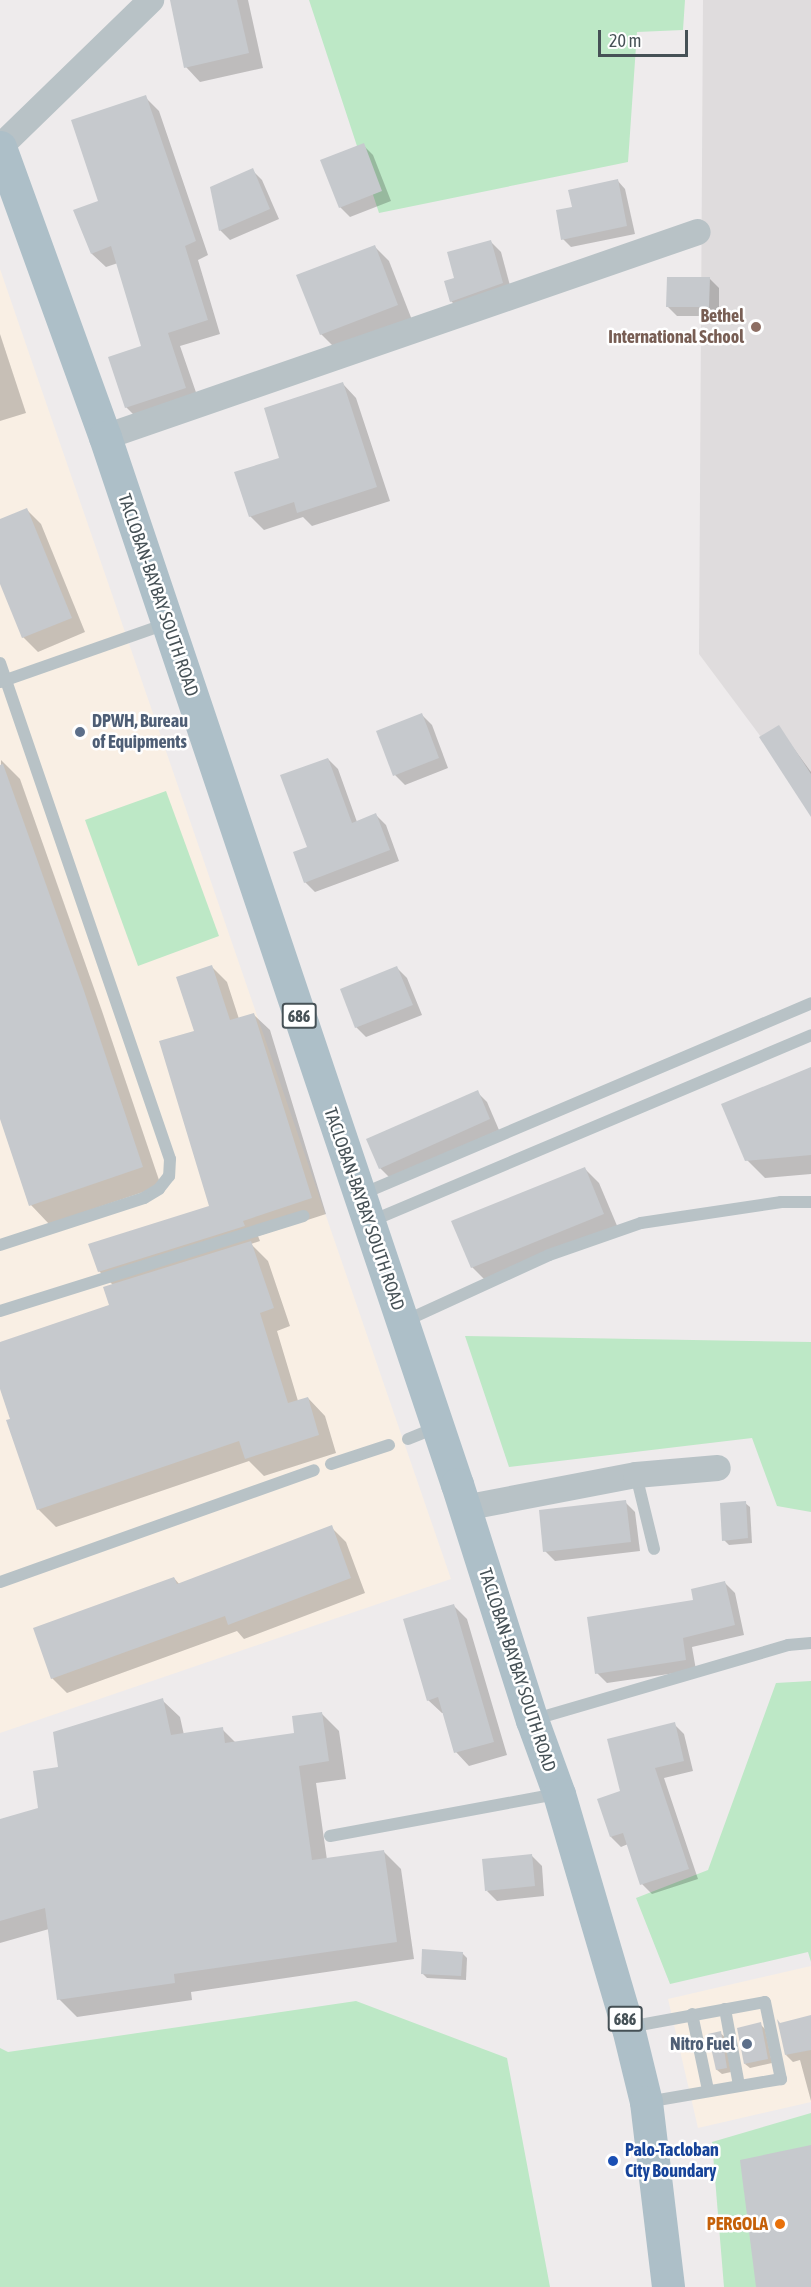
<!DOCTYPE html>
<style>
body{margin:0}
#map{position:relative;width:811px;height:2287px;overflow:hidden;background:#eeebec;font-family:"Asap Condensed",sans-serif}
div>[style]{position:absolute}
.commercial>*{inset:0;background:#f9efe4}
.education>*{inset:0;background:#dfdcdd}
.green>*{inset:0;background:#bde8c6}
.shadow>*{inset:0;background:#0003}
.building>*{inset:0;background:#c6c9cd}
.lane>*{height:12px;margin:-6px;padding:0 6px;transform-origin:6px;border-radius:6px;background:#b8c2c6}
.street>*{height:26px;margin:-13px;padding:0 13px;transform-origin:13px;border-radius:13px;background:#b8c2c6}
.primary>*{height:33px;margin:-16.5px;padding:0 16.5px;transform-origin:16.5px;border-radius:16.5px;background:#adbfc8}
.dots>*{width:16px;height:16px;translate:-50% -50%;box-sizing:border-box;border:3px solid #fff;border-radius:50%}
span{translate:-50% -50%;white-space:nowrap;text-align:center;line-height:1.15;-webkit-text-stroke:5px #fff;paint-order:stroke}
.shield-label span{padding:2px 4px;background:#fff;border:2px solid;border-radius:4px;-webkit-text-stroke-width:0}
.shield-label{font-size:16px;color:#465156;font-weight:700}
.education-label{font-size:18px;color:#785e54;font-weight:700}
.right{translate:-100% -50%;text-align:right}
.street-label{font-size:18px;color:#465156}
.service-label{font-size:18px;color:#4e5e75;font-weight:700}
.left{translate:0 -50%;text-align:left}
.transit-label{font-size:18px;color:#164399;font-weight:700}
.food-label{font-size:18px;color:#c56008;font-weight:700}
.scale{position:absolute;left:598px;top:30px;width:90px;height:27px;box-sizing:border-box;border:3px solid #465156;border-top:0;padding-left:8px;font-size:18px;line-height:21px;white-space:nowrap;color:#465156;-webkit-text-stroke:4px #fff;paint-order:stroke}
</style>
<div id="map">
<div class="commercial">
<i style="clip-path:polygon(0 269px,451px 1579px,0 1733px)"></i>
<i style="clip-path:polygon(811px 1966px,811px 2102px,698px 2128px,668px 1999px)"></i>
</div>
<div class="education">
<i style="clip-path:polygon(703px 0,811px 0,811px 804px,699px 654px)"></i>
</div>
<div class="green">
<i style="clip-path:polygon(309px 0,685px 0,683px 30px,637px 32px,628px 162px,379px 213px)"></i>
<i style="clip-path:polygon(166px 791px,219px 936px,138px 966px,85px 820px)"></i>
<i style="clip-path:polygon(465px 1336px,811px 1342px,811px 1512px,777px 1506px,752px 1438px,509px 1467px)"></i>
<i style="clip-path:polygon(811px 1681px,811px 1962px,808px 1952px,670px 1984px,636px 1898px,708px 1870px,776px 1683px)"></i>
<i style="clip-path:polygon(356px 2001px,507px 2058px,550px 2287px,0 2287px,0 2048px,8px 2052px)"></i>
<i style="clip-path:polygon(811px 2113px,811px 2287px,724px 2287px,712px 2142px)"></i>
</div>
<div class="shadow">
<i style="clip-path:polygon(172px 0,248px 0,263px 68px,200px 82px,186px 67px)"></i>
<i style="clip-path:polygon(145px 97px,159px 111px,208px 255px,198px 260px,220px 334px,180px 346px,199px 401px,140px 421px,126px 407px,142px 347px,118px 263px,106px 267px,92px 254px,100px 201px)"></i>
<i style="clip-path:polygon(363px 145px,373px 155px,391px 201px,350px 217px,340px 207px)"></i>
<i style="clip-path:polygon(252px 170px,262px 180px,279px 219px,230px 240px,220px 230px)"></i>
<i style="clip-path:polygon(617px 180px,625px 189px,635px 234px,571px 247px,563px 239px,574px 208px)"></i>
<i style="clip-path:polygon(491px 242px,501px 252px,512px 293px,461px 311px,451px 301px,456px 279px)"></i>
<i style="clip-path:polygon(374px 246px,389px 261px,412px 320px,336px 349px,321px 334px)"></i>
<i style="clip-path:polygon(709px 278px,719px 288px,719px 316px,677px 316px,667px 306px)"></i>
<i style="clip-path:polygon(0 334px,26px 413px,0 421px)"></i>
<i style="clip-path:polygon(343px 384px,356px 398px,390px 501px,312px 526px,303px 517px,264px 530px,250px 516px,281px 459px)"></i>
<i style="clip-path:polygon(27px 510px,41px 524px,85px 632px,38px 652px,23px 637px,0 580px,0 521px)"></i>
<i style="clip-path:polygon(422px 715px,432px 725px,448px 768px,405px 785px,395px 775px)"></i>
<i style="clip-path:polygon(778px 727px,811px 772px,811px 785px)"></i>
<i style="clip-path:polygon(328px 759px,338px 769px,357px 822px,376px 815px,386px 825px,399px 861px,315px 892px,305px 882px,309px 848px)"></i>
<i style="clip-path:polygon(1px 760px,20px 779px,102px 1011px,161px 1186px,49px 1224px,31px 1205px,0 1114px)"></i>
<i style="clip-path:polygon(211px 966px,227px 982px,239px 1019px,254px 1015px,270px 1030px,326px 1214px,258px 1236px,260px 1241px,251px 1244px,268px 1261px,290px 1326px,277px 1331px,298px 1401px,308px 1398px,325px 1416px,336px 1453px,264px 1476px,249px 1461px,56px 1527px,38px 1509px,0 1384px,0 1344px,111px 1305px,114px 1286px,99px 1271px,210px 1207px,196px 1032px)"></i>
<i style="clip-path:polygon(397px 968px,407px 978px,422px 1015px,366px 1037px,356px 1027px)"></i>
<i style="clip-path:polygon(811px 1069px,811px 1174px,765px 1178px,747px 1160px)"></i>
<i style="clip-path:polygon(477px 1092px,487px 1102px,499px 1130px,390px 1178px,380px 1168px)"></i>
<i style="clip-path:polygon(585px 1169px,599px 1183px,618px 1228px,487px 1282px,472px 1267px)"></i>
<i style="clip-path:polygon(625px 1502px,635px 1512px,640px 1551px,555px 1561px,545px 1551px)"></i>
<i style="clip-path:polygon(745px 1503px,750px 1507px,752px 1543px,729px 1545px,724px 1540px)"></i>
<i style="clip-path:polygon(331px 1527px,346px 1542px,365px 1593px,244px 1639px,237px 1631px,67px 1693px,52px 1678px,174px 1578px,180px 1585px)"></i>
<i style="clip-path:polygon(725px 1583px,735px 1593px,744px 1635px,692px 1647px,696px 1670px,607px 1683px,597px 1673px)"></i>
<i style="clip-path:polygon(453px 1605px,467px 1619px,507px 1755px,469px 1766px,456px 1752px,444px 1713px,442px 1713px,428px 1700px)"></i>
<i style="clip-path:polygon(162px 1700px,180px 1717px,184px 1735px,222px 1729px,236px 1743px,296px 1734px,321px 1713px,339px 1731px,346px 1779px,316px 1783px,327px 1860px,383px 1851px,401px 1869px,414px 1959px,191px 1992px,192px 2000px,77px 2017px,59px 1999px,49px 1929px,0 1943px,0 1821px,40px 1810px,59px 1768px)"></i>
<i style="clip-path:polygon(674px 1724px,684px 1734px,693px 1771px,664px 1778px,698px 1879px,652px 1894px,642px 1884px,628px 1844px,621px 1847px,611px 1837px,622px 1792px)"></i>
<i style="clip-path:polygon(532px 1856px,542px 1866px,544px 1896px,497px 1901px,487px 1891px)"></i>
<i style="clip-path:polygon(462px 1953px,467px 1958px,466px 1980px,427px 1978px,422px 1973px)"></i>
<i style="clip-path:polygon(811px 2017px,811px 2101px,800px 2060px,793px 2062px,786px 2055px)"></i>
<i style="clip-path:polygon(760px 2024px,765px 2029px,772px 2063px,750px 2068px,745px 2064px)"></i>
<i style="clip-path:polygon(720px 2033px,725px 2037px,731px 2072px,722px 2074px,717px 2070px)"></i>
</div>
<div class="building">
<i style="clip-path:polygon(170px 0,237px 0,249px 53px,184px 68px)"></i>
<i style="clip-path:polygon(146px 95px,196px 241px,185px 246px,208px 320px,168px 333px,186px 388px,125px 408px,108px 357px,141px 346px,111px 246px,91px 254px,73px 210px,98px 201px,71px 120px)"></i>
<i style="clip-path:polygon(364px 143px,382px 191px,339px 208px,320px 160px)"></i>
<i style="clip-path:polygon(253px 168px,270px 209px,219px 231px,210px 187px)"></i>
<i style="clip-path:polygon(618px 179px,627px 226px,561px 240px,556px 210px,572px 207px,568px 190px)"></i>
<i style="clip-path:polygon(491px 240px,503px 283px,450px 302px,444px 281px,454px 278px,447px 252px)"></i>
<i style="clip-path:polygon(375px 245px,398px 305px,320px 335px,296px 275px)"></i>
<i style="clip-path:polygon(667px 277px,710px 277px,709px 307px,666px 307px)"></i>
<i style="clip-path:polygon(343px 382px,377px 487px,297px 513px,294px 502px,249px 517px,234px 472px,279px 458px,264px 408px)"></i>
<i style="clip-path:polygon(27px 508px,72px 618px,22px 638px,0 584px,0 519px)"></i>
<i style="clip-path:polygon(422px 713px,439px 758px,393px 776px,376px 731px)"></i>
<i style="clip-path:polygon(779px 725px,811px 774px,811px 817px,759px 737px)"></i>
<i style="clip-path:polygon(328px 758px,352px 823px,376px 813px,390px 850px,304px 883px,293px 852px,307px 847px,280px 775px)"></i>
<i style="clip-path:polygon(3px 764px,84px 991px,143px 1167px,29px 1206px,0 1119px,0 765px)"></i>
<i style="clip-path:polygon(212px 965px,230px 1020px,254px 1013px,312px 1198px,243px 1221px,245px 1226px,98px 1272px,88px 1244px,209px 1206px,159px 1041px,194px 1031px,176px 977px)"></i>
<i style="clip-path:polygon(397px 966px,413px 1005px,355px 1028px,340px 989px)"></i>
<i style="clip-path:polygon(811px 1067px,811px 1155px,745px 1161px,721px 1104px)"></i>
<i style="clip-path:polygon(478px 1090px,490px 1119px,379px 1169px,366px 1139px)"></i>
<i style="clip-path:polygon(585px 1167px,604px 1214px,471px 1268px,451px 1221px)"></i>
<i style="clip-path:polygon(251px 1241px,274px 1308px,260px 1313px,288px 1403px,308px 1397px,319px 1435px,245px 1459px,239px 1441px,37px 1510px,6px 1420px,10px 1419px,0 1389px,0 1342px,109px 1305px,103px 1287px)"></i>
<i style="clip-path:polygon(626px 1500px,631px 1542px,543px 1552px,539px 1510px)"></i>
<i style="clip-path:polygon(746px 1501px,748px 1538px,722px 1541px,720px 1503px)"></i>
<i style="clip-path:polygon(332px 1525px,351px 1578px,228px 1625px,225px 1616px,51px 1679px,33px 1628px,174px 1577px,177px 1584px)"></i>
<i style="clip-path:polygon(725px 1581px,735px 1625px,683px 1638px,686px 1660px,595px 1674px,587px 1617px,693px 1600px,691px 1589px)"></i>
<i style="clip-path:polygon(454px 1604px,494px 1742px,454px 1753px,438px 1697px,427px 1701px,403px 1619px)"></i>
<i style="clip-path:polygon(163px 1698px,171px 1735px,223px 1727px,225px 1743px,294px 1733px,292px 1716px,322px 1712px,329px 1761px,299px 1766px,312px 1860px,384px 1850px,397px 1942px,174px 1974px,175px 1983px,57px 2000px,45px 1908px,0 1921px,0 1819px,38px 1808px,33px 1771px,58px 1767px,53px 1732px)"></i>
<i style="clip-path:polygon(675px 1722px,684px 1761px,655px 1768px,689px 1869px,640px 1885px,623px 1833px,610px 1837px,597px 1799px,620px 1791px,607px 1739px)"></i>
<i style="clip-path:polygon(532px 1854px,535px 1886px,485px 1891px,482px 1859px)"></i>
<i style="clip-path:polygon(422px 1949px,463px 1952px,461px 1976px,421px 1974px)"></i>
<i style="clip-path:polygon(811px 2015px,811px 2050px,785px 2055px,777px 2019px,780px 2023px)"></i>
<i style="clip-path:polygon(761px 2022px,768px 2059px,744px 2064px,737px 2028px)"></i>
<i style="clip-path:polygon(721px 2031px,727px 2068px,716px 2070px,708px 2034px)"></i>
<i style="clip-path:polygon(811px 2145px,811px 2287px,756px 2287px,740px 2160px)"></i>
</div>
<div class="lane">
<i style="left:0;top:663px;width:524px;rotate:71.08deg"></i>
<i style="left:170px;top:1159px;width:17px;rotate:93deg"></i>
<i style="left:169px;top:1176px;width:16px;rotate:128deg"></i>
<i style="left:159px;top:1189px;width:17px;rotate:149deg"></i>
<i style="left:144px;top:1198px;width:151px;rotate:161.9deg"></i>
<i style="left:0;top:682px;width:176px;rotate:-19.3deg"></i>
<i style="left:362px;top:1194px;width:488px;rotate:-23deg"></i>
<i style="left:369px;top:1222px;width:480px;rotate:-22.9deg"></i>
<i style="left:0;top:1311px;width:318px;rotate:-17.4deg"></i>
<i style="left:405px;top:1321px;width:158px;rotate:-24.6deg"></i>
<i style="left:549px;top:1255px;width:97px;rotate:-19.2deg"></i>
<i style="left:641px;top:1223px;width:142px;rotate:-8.5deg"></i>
<i style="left:781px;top:1202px;width:30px"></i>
<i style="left:408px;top:1439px;width:31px;rotate:-22deg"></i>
<i style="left:331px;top:1464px;width:61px;rotate:-18.1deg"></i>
<i style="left:636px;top:1475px;width:76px;rotate:76.3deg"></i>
<i style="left:0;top:1582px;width:333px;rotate:-19.6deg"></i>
<i style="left:532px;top:1720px;width:267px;rotate:-16.3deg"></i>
<i style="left:788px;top:1645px;width:23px;rotate:-5deg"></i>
<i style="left:330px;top:1836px;width:231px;rotate:-10.5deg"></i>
<i style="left:725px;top:2009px;width:77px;rotate:79.6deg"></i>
<i style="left:692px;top:2014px;width:78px;rotate:78.1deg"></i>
<i style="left:629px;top:2027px;width:138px;rotate:-10.4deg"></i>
<i style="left:765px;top:2002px;width:79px;rotate:78.3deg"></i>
<i style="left:781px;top:2079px;width:137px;rotate:170.3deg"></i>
</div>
<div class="street">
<i style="left:0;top:147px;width:211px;rotate:-44.2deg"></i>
<i style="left:105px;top:437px;width:627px;rotate:-19.07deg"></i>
<i style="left:464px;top:1508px;width:175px;rotate:-10.9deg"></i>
<i style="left:636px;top:1475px;width:82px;rotate:-4.9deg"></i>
</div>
<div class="primary">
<i style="left:0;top:147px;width:308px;rotate:70.1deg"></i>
<i style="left:105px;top:437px;width:1105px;rotate:71.42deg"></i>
<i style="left:457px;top:1484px;width:248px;rotate:72.4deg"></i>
<i style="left:532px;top:1720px;width:79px;rotate:70deg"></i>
<i style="left:559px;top:1794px;width:244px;rotate:73.6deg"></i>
<i style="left:628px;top:2028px;width:76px;rotate:76.3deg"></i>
<i style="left:646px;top:2102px;width:186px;rotate:83.2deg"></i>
</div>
<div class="dots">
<i style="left:756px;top:327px;background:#8d6e63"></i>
<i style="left:80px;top:732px;background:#5c6f8a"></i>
<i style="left:747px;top:2044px;background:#5c6f8a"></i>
<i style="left:613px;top:2161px;background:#1a4fb4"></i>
<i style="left:780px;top:2224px;background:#e8710a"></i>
</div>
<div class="shield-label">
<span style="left:299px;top:1016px">686</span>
<span style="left:625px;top:2019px">686</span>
</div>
<div class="education-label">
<span class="right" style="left:744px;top:327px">Bethel<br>International School</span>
</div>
<div class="street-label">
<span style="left:158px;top:595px;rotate:71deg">TACLOBAN-BAYBAY SOUTH ROAD</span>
<span style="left:364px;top:1209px;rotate:71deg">TACLOBAN-BAYBAY SOUTH ROAD</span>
<span style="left:517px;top:1670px;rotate:72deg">TACLOBAN-BAYBAY SOUTH ROAD</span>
</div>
<div class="service-label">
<span class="left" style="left:92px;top:732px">DPWH, Bureau<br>of Equipments</span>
<span class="right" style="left:735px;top:2044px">Nitro Fuel</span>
</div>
<div class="transit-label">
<span class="left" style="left:625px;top:2161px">Palo-Tacloban<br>City Boundary</span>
</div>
<div class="food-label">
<span class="right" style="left:768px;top:2224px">PERGOLA</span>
</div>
<div class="scale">20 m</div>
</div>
